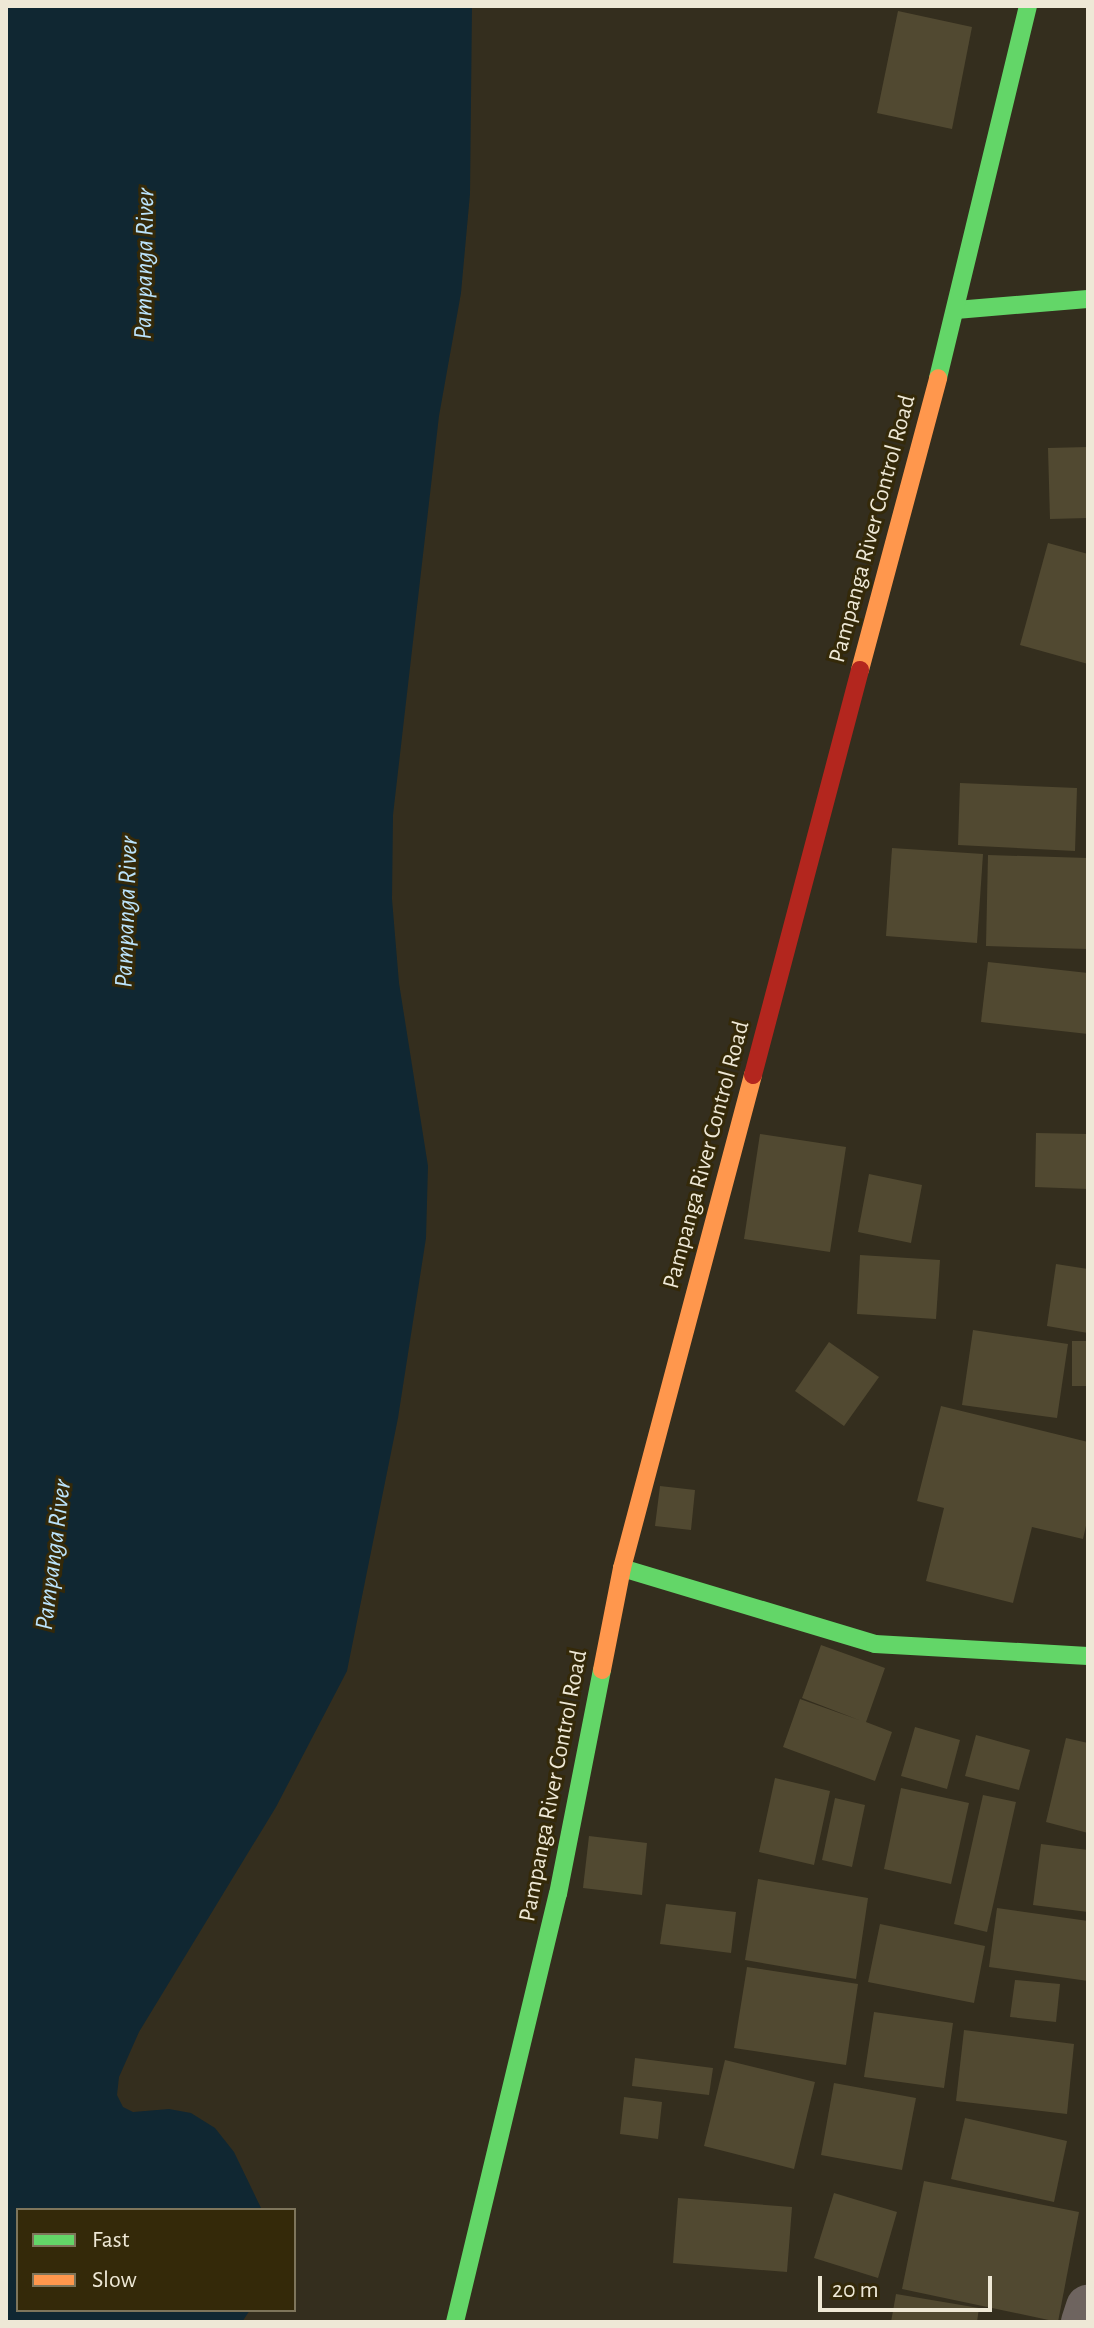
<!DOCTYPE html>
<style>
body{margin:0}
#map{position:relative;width:1094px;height:2328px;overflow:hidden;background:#342e1e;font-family:"Alegreya Sans",sans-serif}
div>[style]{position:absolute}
.water>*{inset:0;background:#102732}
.building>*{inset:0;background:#514931}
.street>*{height:44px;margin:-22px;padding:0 22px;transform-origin:22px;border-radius:22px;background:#6e645f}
.fast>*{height:18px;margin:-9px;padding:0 9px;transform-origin:9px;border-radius:9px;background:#63d668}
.slow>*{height:18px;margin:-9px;padding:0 9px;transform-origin:9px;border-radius:9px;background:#ff974d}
.jam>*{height:18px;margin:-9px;padding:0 9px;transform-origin:9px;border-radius:9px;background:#b3261e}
span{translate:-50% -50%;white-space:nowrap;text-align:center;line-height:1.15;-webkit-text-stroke:6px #342909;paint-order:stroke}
.street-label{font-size:24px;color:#eee8d6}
.water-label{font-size:26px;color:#bbe3fb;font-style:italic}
.frame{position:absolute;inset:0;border:8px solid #eee8d6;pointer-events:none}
.legend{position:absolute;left:16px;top:2208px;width:280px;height:104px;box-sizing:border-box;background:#342909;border:2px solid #7e755b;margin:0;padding:10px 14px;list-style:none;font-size:24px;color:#eee8d6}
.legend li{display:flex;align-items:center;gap:16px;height:40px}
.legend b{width:40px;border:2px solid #7e755b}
.scale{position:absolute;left:818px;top:2276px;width:174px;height:36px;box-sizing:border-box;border:4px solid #eee8d6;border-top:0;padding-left:10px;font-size:24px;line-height:28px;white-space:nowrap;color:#eee8d6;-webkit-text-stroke:6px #342909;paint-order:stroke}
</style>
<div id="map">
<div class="water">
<i style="clip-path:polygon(6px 6px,472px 6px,470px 194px,461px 293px,439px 416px,393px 815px,392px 899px,399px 983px,428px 1166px,426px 1238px,398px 1418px,347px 1671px,276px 1807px,139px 2032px,119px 2077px,117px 2095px,123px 2107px,133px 2112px,169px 2109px,191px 2113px,215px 2128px,234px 2152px,262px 2210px,18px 2210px,18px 2310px,250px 2310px,242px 2322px,6px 2322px)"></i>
</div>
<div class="building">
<i style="clip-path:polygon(898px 11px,972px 27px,952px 129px,877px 113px)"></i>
<i style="clip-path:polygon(1088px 447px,1088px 518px,1050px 519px,1048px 448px)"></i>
<i style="clip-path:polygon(1048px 543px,1088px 554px,1088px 664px,1020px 645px)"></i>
<i style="clip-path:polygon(960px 783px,1077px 788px,1075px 851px,958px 845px)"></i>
<i style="clip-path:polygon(892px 848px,983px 854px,977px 943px,886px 936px)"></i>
<i style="clip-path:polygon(988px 855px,1088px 858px,1088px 949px,986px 946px)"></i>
<i style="clip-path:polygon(988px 962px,1088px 973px,1088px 1034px,981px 1022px)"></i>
<i style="clip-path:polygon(1036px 1133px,1088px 1134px,1088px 1189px,1035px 1187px)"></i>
<i style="clip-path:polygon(760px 1134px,846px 1147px,830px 1252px,744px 1239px)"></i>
<i style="clip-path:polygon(869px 1174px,922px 1185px,911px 1243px,858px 1232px)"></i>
<i style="clip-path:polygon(860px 1255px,940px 1260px,936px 1319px,857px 1314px)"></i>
<i style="clip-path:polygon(1056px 1264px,1088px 1269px,1088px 1333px,1047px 1326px)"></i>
<i style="clip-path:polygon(973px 1330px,1068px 1344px,1057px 1418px,962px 1405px)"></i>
<i style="clip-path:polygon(1072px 1341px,1088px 1341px,1088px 1386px,1072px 1386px)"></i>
<i style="clip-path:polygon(829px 1342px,879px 1377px,844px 1426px,795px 1391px)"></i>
<i style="clip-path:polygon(941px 1406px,1088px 1442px,1088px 1517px,1083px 1539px,1032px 1527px,1013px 1603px,926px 1581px,944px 1508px,917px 1501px)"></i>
<i style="clip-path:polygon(660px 1486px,695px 1490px,691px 1530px,655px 1526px)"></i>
<i style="clip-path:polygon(821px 1645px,885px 1668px,866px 1722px,892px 1732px,875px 1781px,783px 1747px,800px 1699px,859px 1720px,802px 1698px)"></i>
<i style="clip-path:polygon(915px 1727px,960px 1740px,947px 1789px,901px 1776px)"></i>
<i style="clip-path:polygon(976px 1735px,1030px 1750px,1019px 1790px,965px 1776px)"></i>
<i style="clip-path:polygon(1066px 1738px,1088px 1743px,1088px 1833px,1046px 1822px)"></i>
<i style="clip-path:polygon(775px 1778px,830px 1791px,814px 1865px,759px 1852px)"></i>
<i style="clip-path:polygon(901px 1788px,969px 1803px,951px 1884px,884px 1869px)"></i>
<i style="clip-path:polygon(983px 1795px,1016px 1802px,987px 1932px,954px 1924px)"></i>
<i style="clip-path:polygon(835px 1798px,865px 1805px,852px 1867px,822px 1860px)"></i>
<i style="clip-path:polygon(589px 1836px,647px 1843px,642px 1895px,583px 1888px)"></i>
<i style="clip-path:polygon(1041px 1844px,1088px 1850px,1088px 1912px,1033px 1905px)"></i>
<i style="clip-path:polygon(758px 1879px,868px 1898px,856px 1979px,745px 1960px)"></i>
<i style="clip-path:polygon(666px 1904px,736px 1912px,731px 1953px,660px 1944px)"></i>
<i style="clip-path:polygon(997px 1908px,1088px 1921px,1088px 1981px,989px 1967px)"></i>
<i style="clip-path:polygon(880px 1924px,985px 1946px,974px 2003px,868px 1982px)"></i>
<i style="clip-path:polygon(747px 1967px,858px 1984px,846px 2065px,734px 2048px)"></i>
<i style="clip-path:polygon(1015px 1980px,1060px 1984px,1056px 2022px,1010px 2017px)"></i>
<i style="clip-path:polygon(874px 2012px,953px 2023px,944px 2088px,864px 2077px)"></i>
<i style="clip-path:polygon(964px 2030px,1074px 2044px,1067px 2114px,956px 2101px)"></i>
<i style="clip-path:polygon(635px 2058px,713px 2068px,709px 2095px,632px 2086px)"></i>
<i style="clip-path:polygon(725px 2060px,815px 2082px,794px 2169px,704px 2146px)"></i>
<i style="clip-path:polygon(834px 2083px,916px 2098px,902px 2170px,821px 2155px)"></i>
<i style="clip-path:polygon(624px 2097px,662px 2102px,658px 2139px,620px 2134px)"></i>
<i style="clip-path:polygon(965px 2118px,1067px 2141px,1054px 2202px,951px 2179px)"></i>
<i style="clip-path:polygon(924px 2181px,1079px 2212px,1058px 2322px,902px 2289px)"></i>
<i style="clip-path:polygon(834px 2193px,897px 2212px,878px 2278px,814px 2258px)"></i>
<i style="clip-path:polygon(678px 2198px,792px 2207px,787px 2272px,673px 2263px)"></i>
<i style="clip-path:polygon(896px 2294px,979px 2308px,977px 2322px,891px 2322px)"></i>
</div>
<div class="street">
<i style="left:1083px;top:2322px;width:16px;rotate:-72deg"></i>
</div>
<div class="fast">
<i style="left:956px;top:310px;width:132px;rotate:-4.8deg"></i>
<i style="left:938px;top:378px;width:383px;rotate:-76.4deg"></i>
<i style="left:622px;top:1568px;width:264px;rotate:16.7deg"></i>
<i style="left:875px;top:1644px;width:213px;rotate:3.2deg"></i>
<i style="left:455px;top:2322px;width:440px;rotate:-76.5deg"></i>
<i style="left:558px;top:1894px;width:228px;rotate:-78.9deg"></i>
</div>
<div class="slow">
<i style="left:860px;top:670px;width:302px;rotate:-75deg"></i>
<i style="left:602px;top:1670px;width:104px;rotate:-78.9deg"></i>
<i style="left:622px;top:1568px;width:510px;rotate:-75.12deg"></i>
</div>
<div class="jam">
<i style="left:753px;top:1075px;width:419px;rotate:-75.2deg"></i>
</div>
<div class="street-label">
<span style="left:873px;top:529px;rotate:-75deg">Pampanga River Control Road</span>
<span style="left:707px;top:1155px;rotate:-75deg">Pampanga River Control Road</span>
<span style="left:554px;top:1786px;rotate:-79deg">Pampanga River Control Road</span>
</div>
<div class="water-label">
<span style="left:145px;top:264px;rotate:-89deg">Pampanga River</span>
<span style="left:127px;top:912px;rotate:-88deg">Pampanga River</span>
<span style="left:54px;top:1555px;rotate:-83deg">Pampanga River</span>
</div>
<div class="frame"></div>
<ul class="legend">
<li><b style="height:10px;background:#63d668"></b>Fast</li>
<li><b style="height:10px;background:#ff974d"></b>Slow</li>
</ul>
<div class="scale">20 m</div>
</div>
